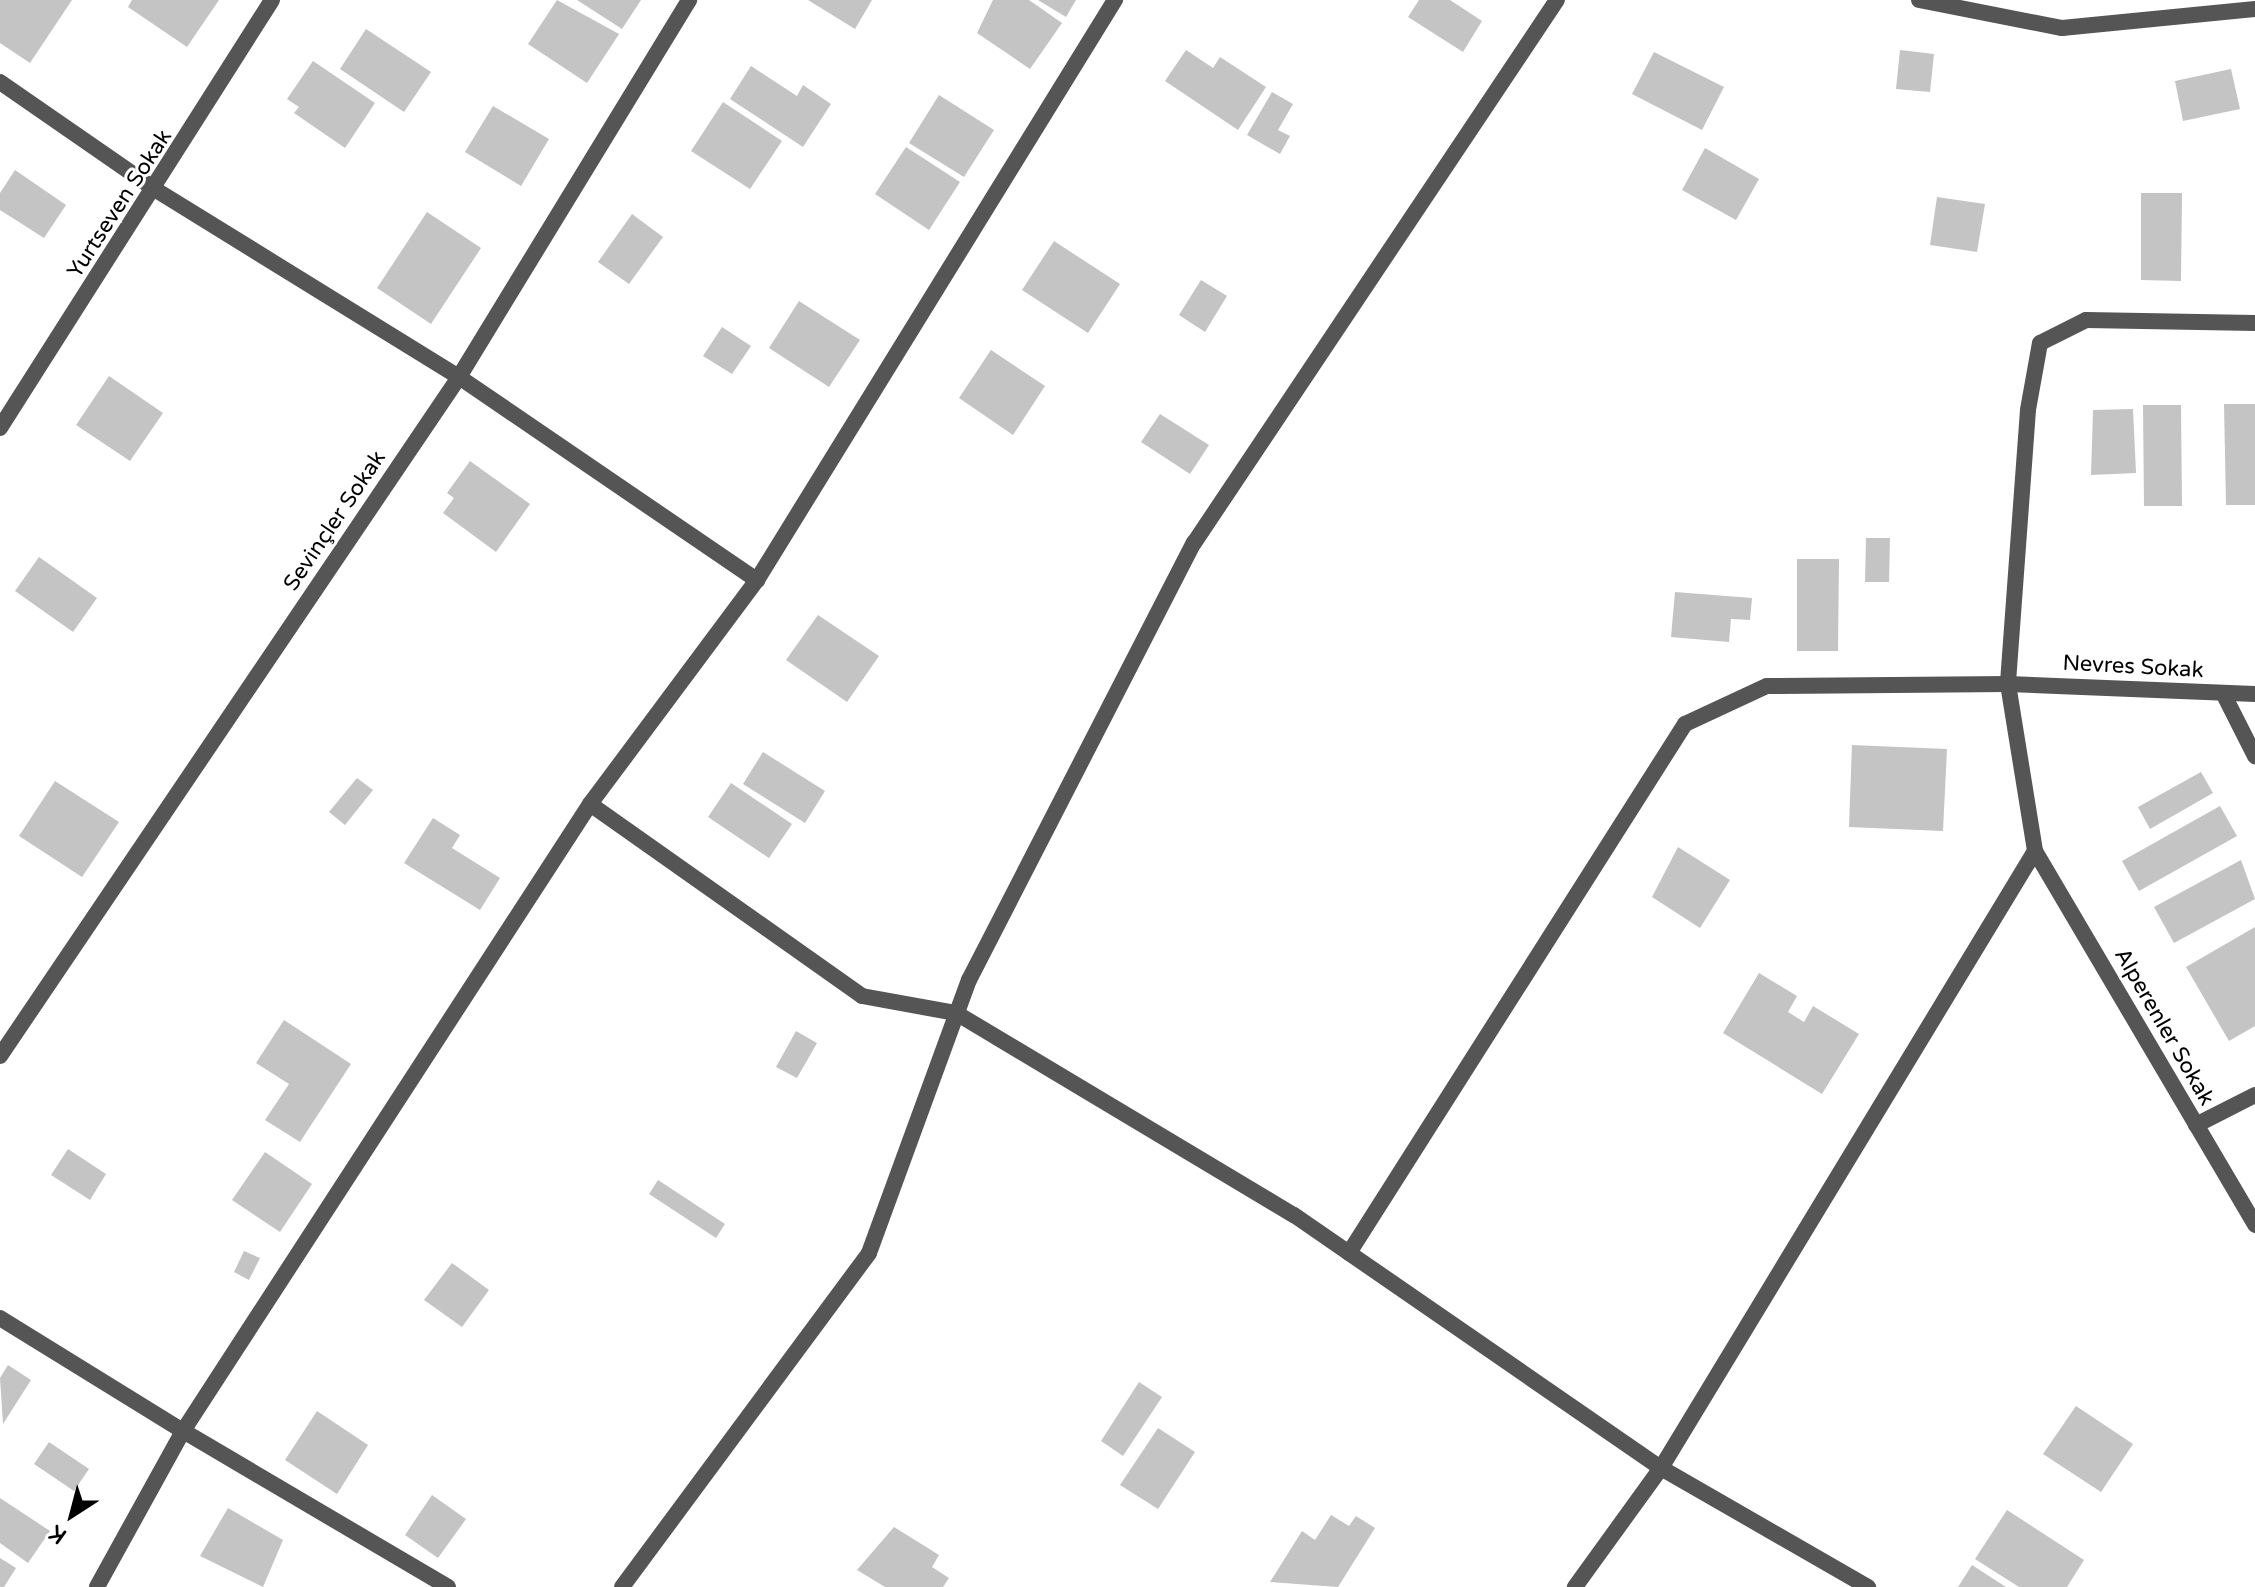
<!DOCTYPE html>
<meta charset="utf-8">
<style>
body{margin:0}
#map{position:relative;width:2255px;height:1587px;overflow:hidden;background:#fff;font-family:"Varela Round",sans-serif}
div>[style]{position:absolute}
.building>*{inset:0;background:#c4c4c4}
.lane>*{height:16px;margin:-8px;padding:0 8px;transform-origin:8px;border-radius:8px;background:#555}
.street>*{height:16px;margin:-8px;padding:0 8px;transform-origin:8px;border-radius:8px;background:#555}
span{translate:-50% -50%;white-space:nowrap;text-align:center;line-height:1.15;-webkit-text-stroke:6px #fff;paint-order:stroke}
.street-label{font-size:22px;color:#000}
.north{position:absolute;left:32px;top:1475px;width:80px;height:80px;-webkit-text-stroke:6px #fff;paint-order:stroke;rotate:216deg;font-size:22px;font-weight:700;line-height:32px;text-align:center;color:#000}
.north::after{content:'';display:block;margin:auto;width:28px;height:36px;background:#000;clip-path:polygon(50% 0,100% 100%,50% 72%,0 100%)}
</style>
<div id="map">
<div class="building">
<i style="clip-path:polygon(0 0,72px 0,30px 63px,0 43px)"></i>
<i style="clip-path:polygon(132px 0,219px 0,187px 47px,128px 7px)"></i>
<i style="clip-path:polygon(557px 0,619px 34px,587px 83px,528px 44px)"></i>
<i style="clip-path:polygon(577px 0,641px 0,622px 29px)"></i>
<i style="clip-path:polygon(808px 0,872px 0,855px 29px)"></i>
<i style="clip-path:polygon(993px 0,1029px 0,1062px 23px,1030px 69px,977px 33px)"></i>
<i style="clip-path:polygon(1038px 0,1076px 0,1066px 17px)"></i>
<i style="clip-path:polygon(1419px 0,1450px 0,1482px 21px,1463px 52px,1408px 17px)"></i>
<i style="clip-path:polygon(366px 29px,431px 72px,404px 112px,340px 69px)"></i>
<i style="clip-path:polygon(1186px 50px,1213px 68px,1220px 57px,1266px 87px,1238px 130px,1165px 81px)"></i>
<i style="clip-path:polygon(1900px 50px,1934px 54px,1930px 92px,1896px 89px)"></i>
<i style="clip-path:polygon(1654px 52px,1724px 87px,1702px 130px,1632px 94px)"></i>
<i style="clip-path:polygon(313px 61px,375px 103px,345px 148px,294px 113px,299px 107px,287px 99px)"></i>
<i style="clip-path:polygon(751px 66px,797px 96px,803px 85px,831px 104px,803px 147px,730px 99px)"></i>
<i style="clip-path:polygon(2231px 69px,2240px 109px,2183px 121px,2175px 81px)"></i>
<i style="clip-path:polygon(1272px 92px,1293px 104px,1278px 130px,1290px 136px,1280px 154px,1247px 135px)"></i>
<i style="clip-path:polygon(939px 95px,994px 130px,964px 177px,909px 143px)"></i>
<i style="clip-path:polygon(723px 102px,782px 141px,750px 189px,691px 151px)"></i>
<i style="clip-path:polygon(493px 106px,549px 139px,521px 186px,465px 152px)"></i>
<i style="clip-path:polygon(906px 147px,960px 182px,929px 230px,875px 194px)"></i>
<i style="clip-path:polygon(1705px 148px,1759px 179px,1736px 220px,1682px 190px)"></i>
<i style="clip-path:polygon(15px 170px,66px 205px,44px 238px,0 210px,0 193px)"></i>
<i style="clip-path:polygon(2141px 193px,2182px 193px,2181px 281px,2141px 280px)"></i>
<i style="clip-path:polygon(1937px 197px,1985px 204px,1977px 252px,1930px 245px)"></i>
<i style="clip-path:polygon(427px 212px,481px 248px,431px 324px,377px 288px)"></i>
<i style="clip-path:polygon(632px 214px,663px 237px,629px 284px,598px 262px)"></i>
<i style="clip-path:polygon(1054px 241px,1120px 284px,1088px 333px,1022px 290px)"></i>
<i style="clip-path:polygon(1201px 280px,1227px 296px,1205px 332px,1179px 315px)"></i>
<i style="clip-path:polygon(799px 301px,860px 340px,829px 387px,769px 348px)"></i>
<i style="clip-path:polygon(722px 327px,751px 346px,732px 374px,703px 356px)"></i>
<i style="clip-path:polygon(991px 350px,1045px 386px,1013px 435px,959px 398px)"></i>
<i style="clip-path:polygon(109px 376px,163px 413px,130px 461px,76px 425px)"></i>
<i style="clip-path:polygon(2224px 404px,2255px 404px,2255px 505px,2226px 505px)"></i>
<i style="clip-path:polygon(2143px 405px,2181px 405px,2182px 506px,2144px 506px)"></i>
<i style="clip-path:polygon(2133px 409px,2136px 473px,2091px 475px,2093px 410px)"></i>
<i style="clip-path:polygon(1160px 414px,1209px 445px,1190px 474px,1141px 442px)"></i>
<i style="clip-path:polygon(470px 461px,530px 504px,496px 552px,443px 513px,454px 498px,447px 493px)"></i>
<i style="clip-path:polygon(1866px 538px,1890px 538px,1889px 582px,1865px 582px)"></i>
<i style="clip-path:polygon(39px 557px,97px 598px,73px 632px,15px 591px)"></i>
<i style="clip-path:polygon(1797px 559px,1839px 559px,1838px 651px,1797px 651px)"></i>
<i style="clip-path:polygon(1675px 592px,1752px 598px,1750px 620px,1731px 619px,1729px 642px,1671px 637px)"></i>
<i style="clip-path:polygon(818px 615px,879px 656px,847px 702px,786px 660px)"></i>
<i style="clip-path:polygon(1852px 745px,1947px 749px,1943px 831px,1849px 827px)"></i>
<i style="clip-path:polygon(763px 752px,825px 791px,805px 823px,743px 784px)"></i>
<i style="clip-path:polygon(2201px 772px,2213px 793px,2150px 829px,2138px 807px)"></i>
<i style="clip-path:polygon(357px 778px,373px 790px,345px 825px,329px 812px)"></i>
<i style="clip-path:polygon(55px 781px,119px 822px,82px 877px,19px 836px)"></i>
<i style="clip-path:polygon(731px 783px,792px 824px,769px 858px,708px 817px)"></i>
<i style="clip-path:polygon(2220px 806px,2237px 836px,2139px 891px,2122px 861px)"></i>
<i style="clip-path:polygon(433px 818px,460px 835px,452px 848px,500px 878px,480px 910px,404px 863px)"></i>
<i style="clip-path:polygon(1678px 847px,1730px 880px,1700px 928px,1652px 897px)"></i>
<i style="clip-path:polygon(2241px 860px,2255px 899px,2174px 943px,2154px 907px)"></i>
<i style="clip-path:polygon(2255px 927px,2255px 1026px,2229px 1041px,2186px 967px)"></i>
<i style="clip-path:polygon(1759px 973px,1797px 996px,1788px 1012px,1804px 1022px,1813px 1006px,1859px 1034px,1822px 1094px,1723px 1033px)"></i>
<i style="clip-path:polygon(284px 1020px,351px 1064px,300px 1142px,265px 1120px,289px 1084px,256px 1063px)"></i>
<i style="clip-path:polygon(796px 1031px,817px 1043px,797px 1078px,776px 1067px)"></i>
<i style="clip-path:polygon(68px 1149px,106px 1174px,90px 1200px,51px 1175px)"></i>
<i style="clip-path:polygon(265px 1152px,312px 1184px,280px 1232px,232px 1200px)"></i>
<i style="clip-path:polygon(658px 1180px,725px 1224px,716px 1238px,649px 1194px)"></i>
<i style="clip-path:polygon(244px 1251px,260px 1258px,249px 1280px,234px 1272px)"></i>
<i style="clip-path:polygon(452px 1263px,489px 1290px,462px 1327px,424px 1300px)"></i>
<i style="clip-path:polygon(8px 1365px,31px 1380px,3px 1424px,0 1378px)"></i>
<i style="clip-path:polygon(1139px 1382px,1162px 1397px,1123px 1456px,1101px 1441px)"></i>
<i style="clip-path:polygon(2076px 1406px,2133px 1444px,2101px 1492px,2043px 1454px)"></i>
<i style="clip-path:polygon(317px 1411px,368px 1445px,337px 1494px,285px 1460px)"></i>
<i style="clip-path:polygon(1158px 1428px,1195px 1452px,1158px 1509px,1120px 1485px)"></i>
<i style="clip-path:polygon(49px 1442px,89px 1469px,74px 1491px,34px 1464px)"></i>
<i style="clip-path:polygon(432px 1495px,466px 1519px,438px 1558px,405px 1535px)"></i>
<i style="clip-path:polygon(0 1498px,50px 1531px,28px 1563px,0 1543px)"></i>
<i style="clip-path:polygon(228px 1508px,283px 1540px,263px 1587px,200px 1556px)"></i>
<i style="clip-path:polygon(2007px 1510px,2084px 1560px,2067px 1587px,2019px 1587px,1975px 1559px)"></i>
<i style="clip-path:polygon(1331px 1515px,1349px 1526px,1356px 1516px,1375px 1528px,1338px 1587px,1270px 1582px,1302px 1531px,1315px 1540px)"></i>
<i style="clip-path:polygon(894px 1527px,939px 1555px,932px 1567px,949px 1578px,943px 1587px,885px 1587px,857px 1570px)"></i>
<i style="clip-path:polygon(0 1558px,16px 1568px,4px 1587px,0 1587px)"></i>
<i style="clip-path:polygon(1972px 1565px,2006px 1587px,1958px 1587px)"></i>
</div>
<div class="lane">
<i style="left:2196px;top:1125px;width:66px;rotate:-27deg"></i>
</div>
<div class="street">
<i style="left:1919px;top:0;width:146px;rotate:11.1deg"></i>
<i style="left:2062px;top:28px;width:194px;rotate:-5.6deg"></i>
<i style="left:0;top:82px;width:190px;rotate:34.7deg"></i>
<i style="left:156px;top:190px;width:356px;rotate:31.7deg"></i>
<i style="left:459px;top:377px;width:361px;rotate:34.3deg"></i>
<i style="left:2255px;top:323px;width:169px;rotate:-179deg"></i>
<i style="left:2086px;top:320px;width:51px;rotate:153.4deg"></i>
<i style="left:2040px;top:343px;width:68px;rotate:100.2deg"></i>
<i style="left:2028px;top:410px;width:275px;rotate:94.2deg"></i>
<i style="left:2008px;top:684px;width:247px;rotate:2.3deg"></i>
<i style="left:0;top:428px;width:507px;rotate:-57.56deg"></i>
<i style="left:2223px;top:693px;width:71px;rotate:63.1deg"></i>
<i style="left:590px;top:804px;width:333px;rotate:35.2deg"></i>
<i style="left:862px;top:996px;width:96px;rotate:10.3deg"></i>
<i style="left:956px;top:1013px;width:394px;rotate:30.9deg"></i>
<i style="left:1294px;top:1215px;width:446px;rotate:34.6deg"></i>
<i style="left:1661px;top:1468px;width:239px;rotate:29.9deg"></i>
<i style="left:2035px;top:851px;width:434px;rotate:59.5deg"></i>
<i style="left:0;top:1056px;width:820px;rotate:-55.94deg"></i>
<i style="left:459px;top:377px;width:442px;rotate:-58.6deg"></i>
<i style="left:1349px;top:1253px;width:627px;rotate:-57.58deg"></i>
<i style="left:1685px;top:724px;width:90px;rotate:-24.9deg"></i>
<i style="left:1767px;top:686px;width:241px;rotate:-0.5deg"></i>
<i style="left:2008px;top:684px;width:169px;rotate:80.8deg"></i>
<i style="left:2035px;top:851px;width:722px;rotate:121.22deg"></i>
<i style="left:1661px;top:1468px;width:147px;rotate:125.9deg"></i>
<i style="left:0;top:1318px;width:215px;rotate:31.7deg"></i>
<i style="left:183px;top:1431px;width:178px;rotate:118.9deg"></i>
<i style="left:448px;top:1587px;width:308px;rotate:-149.5deg"></i>
<i style="left:183px;top:1431px;width:748px;rotate:-57.01deg"></i>
<i style="left:590px;top:804px;width:279px;rotate:-53.3deg"></i>
<i style="left:757px;top:580px;width:682px;rotate:-58.32deg"></i>
<i style="left:622px;top:1587px;width:415px;rotate:-53.5deg"></i>
<i style="left:869px;top:1253px;width:291px;rotate:-69.9deg"></i>
<i style="left:969px;top:980px;width:492px;rotate:-62.8deg"></i>
<i style="left:1194px;top:543px;width:653px;rotate:-56.24deg"></i>
</div>
<div class="street-label">
<span style="left:120px;top:204px;rotate:-57deg">Yurtseven Sokak</span>
<span style="left:335px;top:521px;rotate:-56deg">Sevinçler Sokak</span>
<span style="left:2133px;top:667px;rotate:3deg">Nevres Sokak</span>
<span style="left:2164px;top:1027px;rotate:60deg">Alperenler Sokak</span>
</div>
<div class="north">K</div>
</div>
